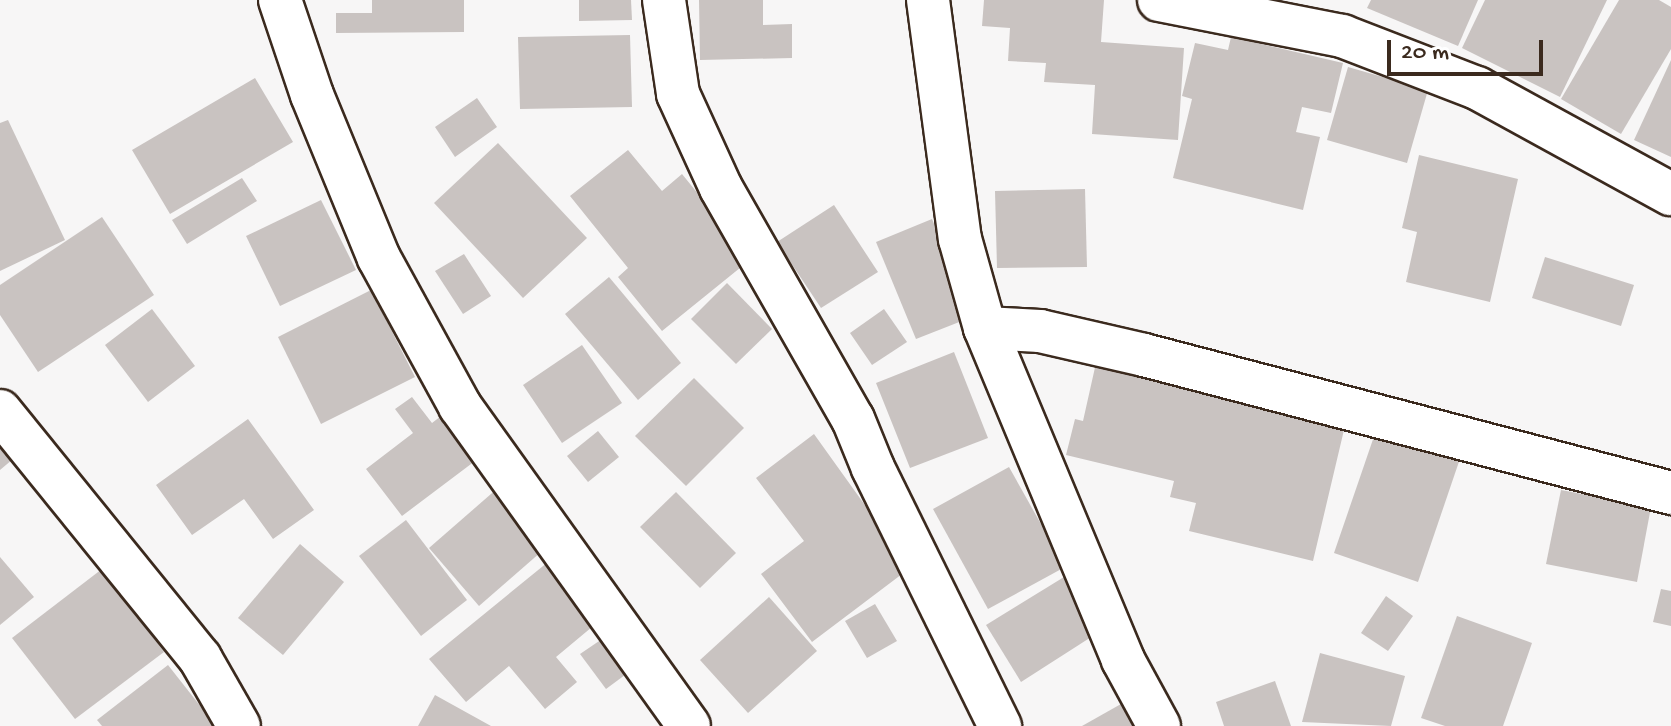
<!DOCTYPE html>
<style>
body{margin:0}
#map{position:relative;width:1671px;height:726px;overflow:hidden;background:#f7f6f6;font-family:"Gochi Hand",sans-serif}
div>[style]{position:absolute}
.building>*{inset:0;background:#c9c3c1}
.roads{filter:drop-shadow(2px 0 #3b2a1e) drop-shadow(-2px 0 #3b2a1e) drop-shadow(0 2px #3b2a1e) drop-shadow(0 -2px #3b2a1e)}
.minor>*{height:42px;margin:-21px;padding:0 21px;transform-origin:21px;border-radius:21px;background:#fff}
span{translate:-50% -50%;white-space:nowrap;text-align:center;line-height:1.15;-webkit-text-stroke:6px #fff;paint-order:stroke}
.scale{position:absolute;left:1387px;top:40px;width:156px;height:36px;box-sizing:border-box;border:4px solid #3b2a1e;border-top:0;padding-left:10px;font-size:24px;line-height:28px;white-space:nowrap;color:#3b2a1e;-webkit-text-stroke:6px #fff;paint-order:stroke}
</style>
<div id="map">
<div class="building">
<i style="clip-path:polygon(372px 0,464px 0,464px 32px,336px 33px,336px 13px,372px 13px)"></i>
<i style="clip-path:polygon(579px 0,631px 0,632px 20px,579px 21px)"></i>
<i style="clip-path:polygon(699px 0,763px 0,763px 25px,792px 24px,792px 58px,700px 60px)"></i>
<i style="clip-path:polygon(984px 0,1104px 0,1101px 42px,1184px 48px,1178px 140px,1092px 134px,1095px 85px,1044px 82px,1046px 63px,1008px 61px,1010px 28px,982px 26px)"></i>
<i style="clip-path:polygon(1371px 0,1478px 0,1458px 46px,1367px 8px)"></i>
<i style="clip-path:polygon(1485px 0,1607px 0,1560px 97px,1462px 48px)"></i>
<i style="clip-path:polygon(1619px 0,1659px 0,1671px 7px,1671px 49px,1621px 134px,1561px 99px)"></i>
<i style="clip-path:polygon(630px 35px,632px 107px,520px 109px,518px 37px)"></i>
<i style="clip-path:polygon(1231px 37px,1343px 63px,1331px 113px,1302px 107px,1296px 132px,1320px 137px,1303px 210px,1173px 178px,1192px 99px,1182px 96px,1195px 43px,1228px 50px)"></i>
<i style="clip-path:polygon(1671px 60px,1671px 157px,1634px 140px)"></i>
<i style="clip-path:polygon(1348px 67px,1428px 90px,1407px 163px,1327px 140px)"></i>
<i style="clip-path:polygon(255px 78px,293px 142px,170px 214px,132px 150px)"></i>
<i style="clip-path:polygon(477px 98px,497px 127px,455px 157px,435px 127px)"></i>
<i style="clip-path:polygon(8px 120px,65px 240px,0 271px,0 123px)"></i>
<i style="clip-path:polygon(498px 143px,587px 238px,523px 298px,434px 203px)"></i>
<i style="clip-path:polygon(628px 150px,662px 191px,682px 174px,751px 259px,662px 331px,618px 277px,628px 268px,570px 196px)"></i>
<i style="clip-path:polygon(1419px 155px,1518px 179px,1490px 302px,1406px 282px,1417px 232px,1402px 228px)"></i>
<i style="clip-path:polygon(242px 178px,257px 201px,187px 244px,172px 220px)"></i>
<i style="clip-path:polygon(1085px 189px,1087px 267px,997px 268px,995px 191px)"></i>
<i style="clip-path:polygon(321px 200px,356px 270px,280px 306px,246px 236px)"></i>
<i style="clip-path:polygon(834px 205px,878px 272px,821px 308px,777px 242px)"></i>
<i style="clip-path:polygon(102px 217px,154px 295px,38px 372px,0 315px,0 285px)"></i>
<i style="clip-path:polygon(932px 219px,972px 317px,916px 339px,876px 242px)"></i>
<i style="clip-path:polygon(464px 254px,491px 296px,463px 314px,435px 271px)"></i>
<i style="clip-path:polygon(1545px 257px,1634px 285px,1621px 326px,1532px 298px)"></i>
<i style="clip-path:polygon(609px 277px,681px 363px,638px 400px,565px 314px)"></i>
<i style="clip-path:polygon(727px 283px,772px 329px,736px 364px,691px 319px)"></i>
<i style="clip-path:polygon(371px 290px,415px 377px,321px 424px,278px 337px)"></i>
<i style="clip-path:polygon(152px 309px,195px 366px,148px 402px,105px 345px)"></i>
<i style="clip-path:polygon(884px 309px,907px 342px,872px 365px,850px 333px)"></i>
<i style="clip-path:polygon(582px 345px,622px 403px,562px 443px,523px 385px)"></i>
<i style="clip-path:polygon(954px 352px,988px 438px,910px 468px,876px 383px)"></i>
<i style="clip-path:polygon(1098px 354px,1348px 413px,1313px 561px,1189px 531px,1196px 503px,1170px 497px,1174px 481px,1066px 455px,1075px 419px,1083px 421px)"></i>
<i style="clip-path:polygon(694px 378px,744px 428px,686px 486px,635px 436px)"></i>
<i style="clip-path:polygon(412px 397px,432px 423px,445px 413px,479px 458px,402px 516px,366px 469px,413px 433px,395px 409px)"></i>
<i style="clip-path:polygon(1381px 416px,1465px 444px,1418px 582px,1334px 553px)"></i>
<i style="clip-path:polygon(248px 419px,314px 510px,273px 539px,244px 499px,192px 535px,156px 485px)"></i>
<i style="clip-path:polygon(0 430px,19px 454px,0 470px)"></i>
<i style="clip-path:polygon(598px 431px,619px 457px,588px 482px,567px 456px)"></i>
<i style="clip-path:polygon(814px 434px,910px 568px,812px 642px,761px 574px,804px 541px,756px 478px)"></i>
<i style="clip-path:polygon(1009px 467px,1065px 567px,988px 609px,933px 509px)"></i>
<i style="clip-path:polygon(499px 487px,549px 545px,479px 606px,429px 548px)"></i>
<i style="clip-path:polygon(1561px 490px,1651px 507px,1637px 582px,1546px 564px)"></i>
<i style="clip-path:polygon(676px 492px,736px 553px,700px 588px,640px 527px)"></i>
<i style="clip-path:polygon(406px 520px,467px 600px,421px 636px,359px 556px)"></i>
<i style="clip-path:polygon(300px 544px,344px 582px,283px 655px,238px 618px)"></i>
<i style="clip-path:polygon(0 557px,34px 597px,0 625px)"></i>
<i style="clip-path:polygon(548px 562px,598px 622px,556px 657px,577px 682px,545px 709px,509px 666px,466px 702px,429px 659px)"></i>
<i style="clip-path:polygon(102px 569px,164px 652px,75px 719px,12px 638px)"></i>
<i style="clip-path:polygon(1064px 577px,1099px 632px,1021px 682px,986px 625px)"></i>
<i style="clip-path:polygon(1661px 589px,1671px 591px,1671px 626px,1653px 622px)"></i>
<i style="clip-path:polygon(1386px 596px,1413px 616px,1388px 651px,1361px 633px)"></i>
<i style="clip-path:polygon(769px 597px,817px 651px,748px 713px,700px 660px)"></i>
<i style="clip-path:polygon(875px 604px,897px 641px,867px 658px,845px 621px)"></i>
<i style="clip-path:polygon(1457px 616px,1532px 643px,1503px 726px,1445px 726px,1421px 718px)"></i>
<i style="clip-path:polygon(608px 635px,633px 669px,606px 689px,580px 654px)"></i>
<i style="clip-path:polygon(1320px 653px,1405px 676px,1391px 726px,1302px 722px)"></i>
<i style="clip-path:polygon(168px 665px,216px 726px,102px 726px,97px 720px)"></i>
<i style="clip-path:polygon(1275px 681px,1291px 726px,1224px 726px,1216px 702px)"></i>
<i style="clip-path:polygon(435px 695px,491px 726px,418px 726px)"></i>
<i style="clip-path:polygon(1121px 704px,1134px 726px,1082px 726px)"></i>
</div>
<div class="roads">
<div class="minor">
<i style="left:280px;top:0;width:100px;rotate:71.4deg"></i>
<i style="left:312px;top:95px;width:176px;rotate:67.7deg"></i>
<i style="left:379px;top:258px;width:169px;rotate:61.3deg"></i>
<i style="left:460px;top:406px;width:393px;rotate:54.4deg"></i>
<i style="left:664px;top:0;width:95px;rotate:81.5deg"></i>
<i style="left:678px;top:94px;width:103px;rotate:65.4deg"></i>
<i style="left:721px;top:188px;width:266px;rotate:60.3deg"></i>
<i style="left:853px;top:419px;width:53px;rotate:67.8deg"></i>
<i style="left:873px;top:468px;width:288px;rotate:63.8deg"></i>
<i style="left:928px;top:0;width:241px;rotate:82.4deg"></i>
<i style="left:960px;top:239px;width:92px;rotate:74.3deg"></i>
<i style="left:985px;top:328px;width:360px;rotate:67.4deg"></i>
<i style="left:1123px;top:660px;width:75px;rotate:61.4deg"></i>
<i style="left:1159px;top:0;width:187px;rotate:11.1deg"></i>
<i style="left:1342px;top:36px;width:145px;rotate:21.1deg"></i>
<i style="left:1477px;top:88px;width:221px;rotate:28.7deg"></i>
<i style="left:985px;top:328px;width:55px;rotate:3.1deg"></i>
<i style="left:1040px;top:331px;width:107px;rotate:13deg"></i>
<i style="left:1144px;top:355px;width:545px;rotate:14.67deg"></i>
<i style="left:0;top:411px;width:318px;rotate:51deg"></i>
<i style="left:200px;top:658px;width:78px;rotate:60.2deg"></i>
</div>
</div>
<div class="scale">20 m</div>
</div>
